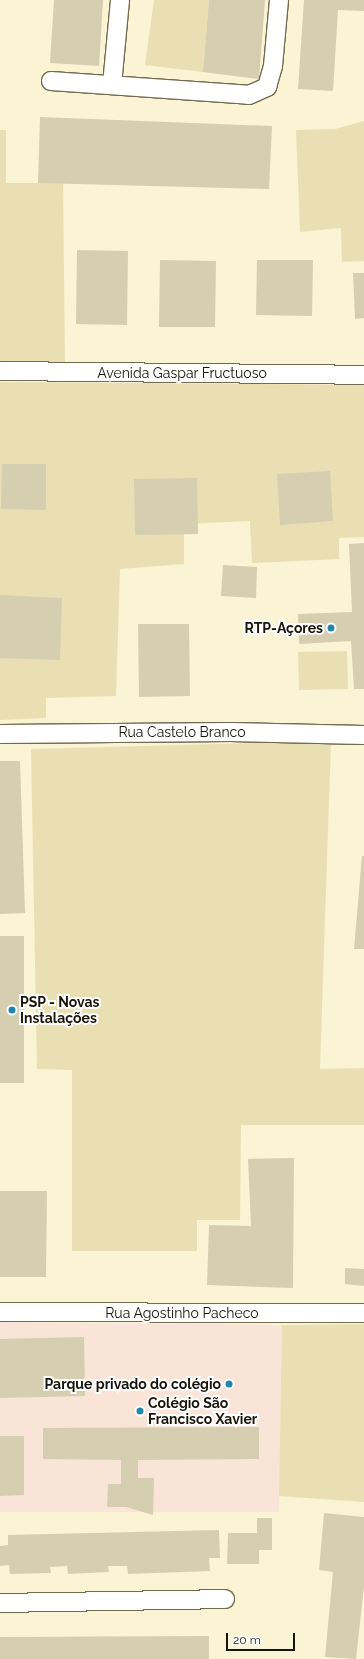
<!DOCTYPE html>
<meta charset="utf-8">
<style>
body{margin:0}
#map{position:relative;width:364px;height:1659px;overflow:hidden;background:#faf3d4;font-family:Raleway,sans-serif}
div>[style]{position:absolute}
.education>*{inset:0;background:#fae4d7}
.green>*{inset:0;background:#eadfb2}
.building>*{inset:0;background:#d5ceb0}
.roads{filter:drop-shadow(1px 0 #726b50) drop-shadow(-1px 0 #726b50) drop-shadow(0 1px #726b50) drop-shadow(0 -1px #726b50)}
.street>*{height:18px;margin:-9px;padding:0 9px;transform-origin:9px;border-radius:9px;background:#fff}
.dots>*{width:11px;height:11px;translate:-50% -50%;box-sizing:border-box;border:2px solid #fff;border-radius:50%}
span{translate:-50% -50%;white-space:nowrap;text-align:center;line-height:1.15;-webkit-text-stroke:4px #fff;paint-order:stroke}
.street-label{font-size:14px;color:#161409}
.poi-label{font-size:14px;color:#161409;font-weight:700}
.right{translate:-100% -50%;text-align:right}
.left{translate:0 -50%;text-align:left}
.scale{position:absolute;left:226px;top:1633px;width:69px;height:18px;box-sizing:border-box;border:2px solid #161409;border-top:0;padding-left:5px;font-size:12px;line-height:14px;white-space:nowrap;color:#161409;-webkit-text-stroke:3px #fff;paint-order:stroke}
</style>
<div id="map">
<div class="education">
<i style="clip-path:polygon(0 1322px,282px 1325px,279px 1512px,0 1512px)"></i>
</div>
<div class="green">
<i style="clip-path:polygon(154px 0,209px 0,203px 72px,145px 65px)"></i>
<i style="clip-path:polygon(364px 121px,364px 261px,342px 262px,341px 228px,300px 232px,296px 130px,335px 129px)"></i>
<i style="clip-path:polygon(0 130px,6px 130px,6px 183px,63px 183px,65px 364px,0 364px)"></i>
<i style="clip-path:polygon(0 382px,364px 385px,364px 537px,339px 538px,339px 559px,252px 563px,250px 521px,184px 524px,184px 564px,120px 569px,116px 696px,46px 698px,46px 718px,0 720px)"></i>
<i style="clip-path:polygon(347px 651px,348px 689px,299px 690px,298px 652px)"></i>
<i style="clip-path:polygon(331px 741px,320px 1069px,364px 1068px,364px 1125px,241px 1125px,240px 1220px,197px 1220px,197px 1251px,72px 1251px,72px 1070px,37px 1069px,31px 749px)"></i>
<i style="clip-path:polygon(364px 1324px,364px 1502px,279px 1496px,282px 1325px)"></i>
</div>
<div class="building">
<i style="clip-path:polygon(54px 0,103px 0,99px 66px,50px 63px)"></i>
<i style="clip-path:polygon(209px 0,265px 0,259px 79px,203px 72px)"></i>
<i style="clip-path:polygon(304px 0,364px 0,364px 11px,338px 10px,333px 91px,298px 89px)"></i>
<i style="clip-path:polygon(40px 117px,272px 126px,269px 189px,38px 183px)"></i>
<i style="clip-path:polygon(77px 250px,128px 251px,127px 325px,76px 324px)"></i>
<i style="clip-path:polygon(160px 260px,216px 261px,215px 327px,159px 327px)"></i>
<i style="clip-path:polygon(257px 260px,313px 260px,312px 316px,256px 315px)"></i>
<i style="clip-path:polygon(353px 273px,364px 273px,364px 318px,355px 319px)"></i>
<i style="clip-path:polygon(2px 464px,46px 464px,46px 510px,1px 509px)"></i>
<i style="clip-path:polygon(330px 471px,333px 521px,280px 525px,277px 474px)"></i>
<i style="clip-path:polygon(197px 478px,198px 534px,135px 535px,134px 479px)"></i>
<i style="clip-path:polygon(364px 543px,364px 689px,354px 689px,351px 641px,299px 644px,298px 614px,352px 612px,349px 544px)"></i>
<i style="clip-path:polygon(223px 565px,257px 567px,256px 598px,221px 596px)"></i>
<i style="clip-path:polygon(0 595px,62px 598px,60px 660px,0 658px)"></i>
<i style="clip-path:polygon(138px 624px,189px 624px,190px 696px,139px 697px)"></i>
<i style="clip-path:polygon(0 761px,20px 761px,25px 913px,0 914px)"></i>
<i style="clip-path:polygon(362px 856px,364px 856px,364px 949px,354px 949px)"></i>
<i style="clip-path:polygon(0 936px,24px 936px,24px 1083px,0 1083px)"></i>
<i style="clip-path:polygon(294px 1158px,293px 1288px,207px 1285px,209px 1225px,251px 1226px,248px 1159px)"></i>
<i style="clip-path:polygon(0 1191px,47px 1191px,46px 1277px,0 1277px)"></i>
<i style="clip-path:polygon(345px 1268px,364px 1269px,364px 1286px,345px 1284px)"></i>
<i style="clip-path:polygon(84px 1337px,85px 1396px,0 1398px,0 1339px)"></i>
<i style="clip-path:polygon(259px 1427px,259px 1459px,138px 1460px,138px 1478px,154px 1478px,153px 1515px,126px 1507px,107px 1507px,108px 1484px,121px 1484px,121px 1460px,43px 1459px,43px 1428px)"></i>
<i style="clip-path:polygon(0 1436px,24px 1436px,24px 1495px,0 1496px)"></i>
<i style="clip-path:polygon(324px 1513px,364px 1517px,364px 1586px,356px 1659px,325px 1657px,333px 1572px,319px 1570px)"></i>
<i style="clip-path:polygon(257px 1518px,272px 1518px,272px 1550px,259px 1550px,259px 1564px,227px 1564px,228px 1533px,257px 1533px)"></i>
<i style="clip-path:polygon(219px 1530px,220px 1558px,209px 1558px,210px 1571px,128px 1574px,127px 1566px,108px 1566px,109px 1572px,68px 1574px,67px 1566px,50px 1567px,51px 1573px,10px 1574px,9px 1565px,0 1566px,0 1546px,8px 1545px,8px 1535px)"></i>
<i style="clip-path:polygon(209px 1636px,209px 1659px,0 1659px,0 1637px)"></i>
</div>
<div class="roads">
<div class="street">
<i style="left:51px;top:81px;width:198px;rotate:4deg"></i>
<i style="left:249px;top:95px;width:20px;rotate:-24deg"></i>
<i style="left:267px;top:87px;width:22px;rotate:-74deg"></i>
<i style="left:273px;top:66px;width:66px;rotate:-84.8deg"></i>
<i style="left:112px;top:85px;width:85px;rotate:-84.6deg"></i>
<i style="left:0;top:371px;width:364px;rotate:0.6deg"></i>
<i style="left:0;top:734px;width:230px;rotate:-0.5deg"></i>
<i style="left:230px;top:732px;width:134px;rotate:1.3deg"></i>
<i style="left:0;top:1312px;width:364px;rotate:0.2deg"></i>
<i style="left:0;top:1603px;width:225px;rotate:-1deg"></i>
</div>
</div>
<div class="dots">
<i style="left:331px;top:628px;background:#2086af"></i>
<i style="left:12px;top:1010px;background:#2086af"></i>
<i style="left:229px;top:1384px;background:#2086af"></i>
<i style="left:140px;top:1411px;background:#2086af"></i>
</div>
<div class="street-label">
<span style="left:182px;top:373px">Avenida Gaspar Fructuoso</span>
<span style="left:182px;top:732px">Rua Castelo Branco</span>
<span style="left:182px;top:1313px">Rua Agostinho Pacheco</span>
</div>
<div class="poi-label">
<span class="right" style="left:323px;top:628px">RTP-Açores</span>
<span class="left" style="left:20px;top:1010px">PSP - Novas<br>Instalações</span>
<span class="right" style="left:221px;top:1384px">Parque privado do colégio</span>
<span class="left" style="left:148px;top:1411px">Colégio São<br>Francisco Xavier</span>
</div>
<div class="scale">20 m</div>
</div>
